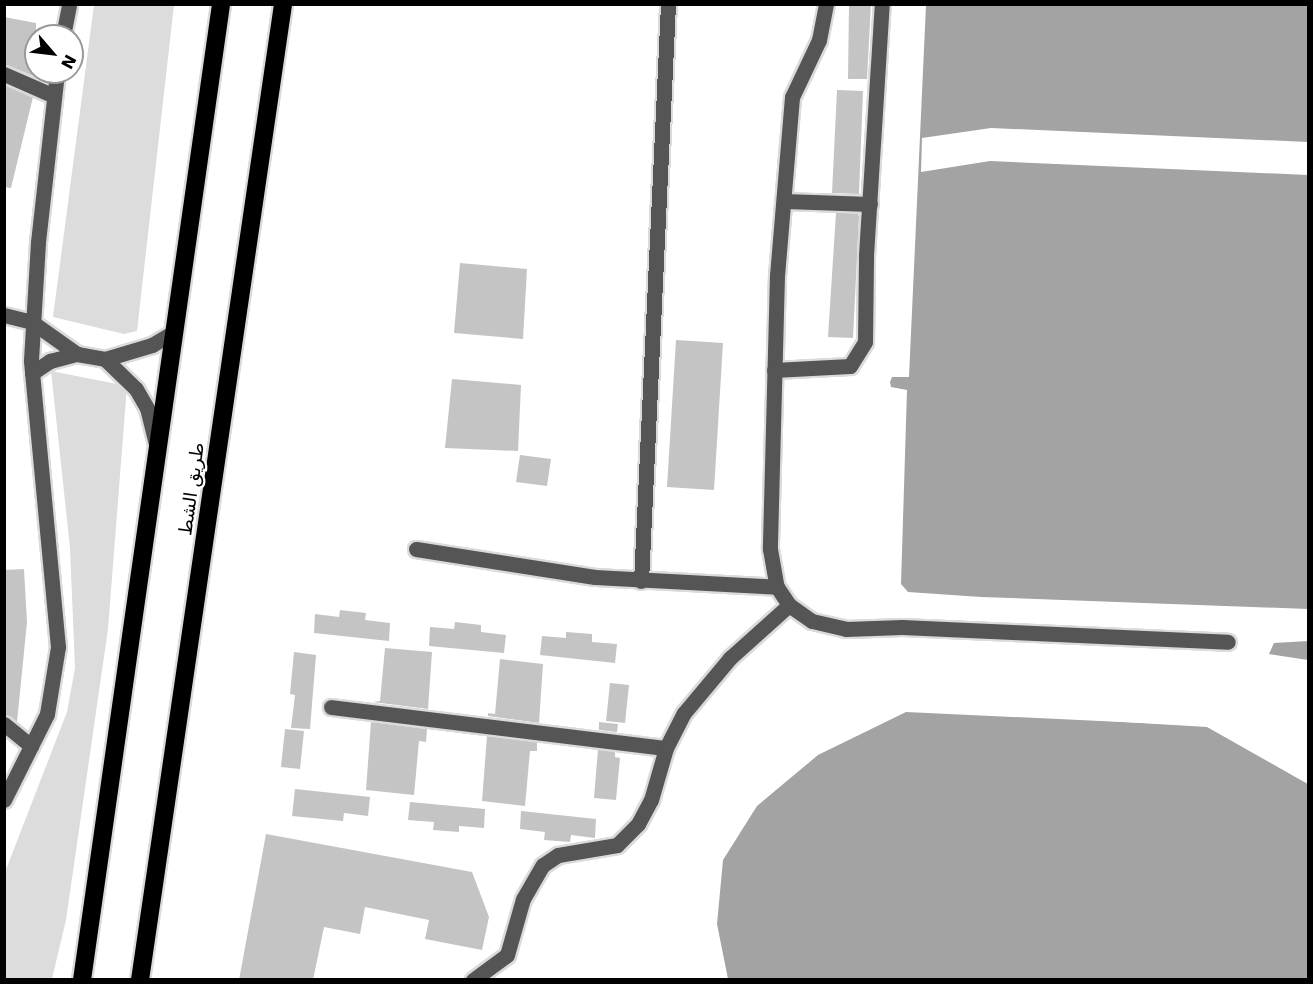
<!DOCTYPE html>
<meta charset="utf-8">
<style>
body{margin:0}
#map{position:relative;width:1313px;height:984px;overflow:hidden;background:#fff;font-family:"DejaVu Sans",Vazirmatn,sans-serif}
div>[style]{position:absolute}
.green>*{inset:0;background:#dcdcdc}
.water>*{inset:0;background:#a3a3a3}
.pier>*{inset:0;background:#fff}
.building>*{inset:0;background:#c4c4c4}
.roads{filter:drop-shadow(2px 0 #dbdbdb) drop-shadow(-2px 0 #dbdbdb) drop-shadow(0 2px #dbdbdb) drop-shadow(0 -2px #dbdbdb)}
.minor>*{height:15px;margin:-7.5px;padding:0 7.5px;transform-origin:7.5px;border-radius:7.5px;background:#555}
.highway>*{height:18px;margin:-9px;padding:0 9px;transform-origin:9px;border-radius:9px;background:#000}
span{translate:-50% -50%;white-space:nowrap;text-align:center;line-height:1.15;-webkit-text-stroke:4.5px #fff;paint-order:stroke}
.street-label{font-size:18px;color:#000}
.frame{position:absolute;inset:0;border:6px solid #000;pointer-events:none}
.north{position:absolute;left:24px;top:24px;width:60px;height:60px;box-sizing:border-box;background:#fff;border:2px solid #999;border-radius:50%;rotate:118deg;font-size:16px;font-weight:700;line-height:24px;text-align:center;color:#000}
.north::after{content:'';display:block;margin:auto;width:21px;height:27px;background:#000;clip-path:polygon(50% 0,100% 100%,50% 72%,0 100%)}
</style>
<div id="map">
<div class="green">
<i style="clip-path:polygon(94px 5px,174px 5px,137px 331px,124px 334px,53px 317px)"></i>
<i style="clip-path:polygon(51px 371px,127px 386px,108px 629px,66px 920px,52px 979px,5px 980px,5px 872px,67px 712px,75px 668px,70px 548px)"></i>
</div>
<div class="water">
<i style="clip-path:polygon(926px 5px,1308px 5px,1308px 609px,981px 597px,908px 592px,901px 584px,907px 390px,891px 387px,890px 382px,892px 377px,909px 377px)"></i>
<i style="clip-path:polygon(1308px 641px,1308px 660px,1269px 654px,1274px 643px)"></i>
<i style="clip-path:polygon(906px 712px,1207px 726px,1308px 784px,1308px 979px,728px 979px,717px 924px,723px 860px,757px 806px,818px 755px)"></i>
</div>
<div class="pier">
<i style="clip-path:polygon(991px 128px,1308px 142px,1308px 175px,990px 161px,921px 172px,922px 138px)"></i>
<i style="clip-path:polygon(906px 709px,1208px 724px,1222px 728px,1308px 784px,1207px 727px)"></i>
</div>
<div class="building">
<i style="clip-path:polygon(849px 4px,871px 4px,867px 79px,848px 79px)"></i>
<i style="clip-path:polygon(4px 17px,36px 23px,36px 77px,4px 64px)"></i>
<i style="clip-path:polygon(4px 85px,33px 97px,11px 188px,4px 187px)"></i>
<i style="clip-path:polygon(837px 90px,863px 91px,859px 194px,832px 193px)"></i>
<i style="clip-path:polygon(836px 213px,858px 213px,859px 217px,853px 338px,828px 337px)"></i>
<i style="clip-path:polygon(460px 263px,527px 269px,523px 339px,454px 333px)"></i>
<i style="clip-path:polygon(676px 340px,723px 343px,714px 490px,667px 487px)"></i>
<i style="clip-path:polygon(452px 379px,521px 385px,518px 451px,445px 448px)"></i>
<i style="clip-path:polygon(520px 455px,551px 459px,547px 486px,516px 482px)"></i>
<i style="clip-path:polygon(24px 569px,27px 622px,17px 722px,4px 714px,4px 570px)"></i>
<i style="clip-path:polygon(340px 610px,366px 613px,365px 620px,390px 623px,389px 641px,314px 633px,315px 614px,339px 617px)"></i>
<i style="clip-path:polygon(455px 622px,481px 625px,481px 632px,506px 635px,504px 653px,429px 646px,430px 627px,454px 629px)"></i>
<i style="clip-path:polygon(566px 632px,592px 634px,592px 642px,617px 644px,615px 663px,540px 655px,542px 636px,566px 638px)"></i>
<i style="clip-path:polygon(385px 648px,432px 652px,428px 709px,373px 702px,380px 701px)"></i>
<i style="clip-path:polygon(294px 652px,316px 655px,310px 729px,291px 728px,295px 695px,290px 694px)"></i>
<i style="clip-path:polygon(500px 659px,543px 664px,539px 723px,488px 716px,488px 713px,495px 714px)"></i>
<i style="clip-path:polygon(610px 683px,629px 685px,625px 723px,606px 721px)"></i>
<i style="clip-path:polygon(371px 722px,427px 729px,426px 742px,419px 741px,414px 795px,366px 790px)"></i>
<i style="clip-path:polygon(599px 722px,618px 724px,617px 732px,599px 730px)"></i>
<i style="clip-path:polygon(285px 729px,304px 731px,300px 769px,281px 767px)"></i>
<i style="clip-path:polygon(487px 736px,537px 742px,537px 751px,530px 751px,525px 806px,482px 801px)"></i>
<i style="clip-path:polygon(598px 749px,615px 752px,615px 757px,620px 758px,616px 800px,594px 798px)"></i>
<i style="clip-path:polygon(295px 789px,370px 797px,368px 816px,344px 813px,343px 821px,292px 816px)"></i>
<i style="clip-path:polygon(410px 802px,485px 809px,484px 828px,459px 826px,459px 832px,433px 830px,434px 822px,408px 820px)"></i>
<i style="clip-path:polygon(521px 811px,596px 819px,595px 838px,571px 835px,570px 842px,544px 840px,545px 832px,520px 829px)"></i>
<i style="clip-path:polygon(266px 834px,472px 872px,489px 917px,482px 950px,425px 939px,429px 920px,365px 907px,360px 934px,324px 927px,313px 980px,239px 980px)"></i>
</div>
<div class="roads">
<div class="minor">
<i style="left:826px;top:4px;width:37px;rotate:101deg"></i>
<i style="left:819px;top:40px;width:63px;rotate:115.3deg"></i>
<i style="left:792px;top:97px;width:179px;rotate:94.8deg"></i>
<i style="left:777px;top:275px;width:274px;rotate:91.5deg"></i>
<i style="left:770px;top:549px;width:39px;rotate:80deg"></i>
<i style="left:777px;top:587px;width:22px;rotate:56deg"></i>
<i style="left:789px;top:605px;width:28px;rotate:35deg"></i>
<i style="left:812px;top:621px;width:35px;rotate:13deg"></i>
<i style="left:846px;top:629px;width:56px;rotate:-2deg"></i>
<i style="left:902px;top:627px;width:326px;rotate:2.6deg"></i>
<i style="left:63px;top:36px;width:33px;rotate:-79deg"></i>
<i style="left:4px;top:74px;width:52px;rotate:23.6deg"></i>
<i style="left:785px;top:201px;width:85px;rotate:2deg"></i>
<i style="left:4px;top:315px;width:29px;rotate:14deg"></i>
<i style="left:32px;top:322px;width:55px;rotate:35.4deg"></i>
<i style="left:77px;top:354px;width:28px;rotate:10deg"></i>
<i style="left:105px;top:359px;width:49px;rotate:-16.6deg"></i>
<i style="left:152px;top:345px;width:27px;rotate:-31deg"></i>
<i style="left:105px;top:359px;width:43px;rotate:44.1deg"></i>
<i style="left:136px;top:389px;width:22px;rotate:60deg"></i>
<i style="left:147px;top:408px;width:36px;rotate:76deg"></i>
<i style="left:774px;top:370px;width:76px;rotate:-3deg"></i>
<i style="left:850px;top:366px;width:28px;rotate:-58deg"></i>
<i style="left:865px;top:342px;width:87px;rotate:-89.3deg"></i>
<i style="left:866px;top:255px;width:252px;rotate:-86.4deg"></i>
<i style="left:32px;top:373px;width:22px;rotate:-34deg"></i>
<i style="left:50px;top:361px;width:28px;rotate:-15deg"></i>
<i style="left:416px;top:549px;width:181px;rotate:8.9deg"></i>
<i style="left:595px;top:577px;width:182px;rotate:3.1deg"></i>
<i style="left:641px;top:581px;width:578px;rotate:-87.32deg"></i>
<i style="left:331px;top:707px;width:337px;rotate:7deg"></i>
<i style="left:4px;top:724px;width:35px;rotate:39deg"></i>
<i style="left:4px;top:800px;width:96px;rotate:-63.4deg"></i>
<i style="left:47px;top:714px;width:68px;rotate:-80.7deg"></i>
<i style="left:58px;top:647px;width:288px;rotate:-95.4deg"></i>
<i style="left:31px;top:360px;width:118px;rotate:-86.6deg"></i>
<i style="left:38px;top:242px;width:171px;rotate:-83.6deg"></i>
<i style="left:473px;top:980px;width:42px;rotate:-36.3deg"></i>
<i style="left:507px;top:955px;width:58px;rotate:-74.1deg"></i>
<i style="left:523px;top:899px;width:39px;rotate:-60deg"></i>
<i style="left:543px;top:865px;width:18px;rotate:-34deg"></i>
<i style="left:558px;top:855px;width:60px;rotate:-9.6deg"></i>
<i style="left:617px;top:845px;width:30px;rotate:-45deg"></i>
<i style="left:638px;top:824px;width:27px;rotate:-62deg"></i>
<i style="left:651px;top:800px;width:54px;rotate:-73.9deg"></i>
<i style="left:666px;top:748px;width:39px;rotate:-63deg"></i>
<i style="left:684px;top:713px;width:72px;rotate:-50.1deg"></i>
<i style="left:730px;top:658px;width:79px;rotate:-41.9deg"></i>
</div>
<div class="highway">
<i style="left:82px;top:980px;width:986px;rotate:-81.89deg"></i>
<i style="left:140px;top:980px;width:986px;rotate:-81.66deg"></i>
</div>
</div>
<div class="street-label">
<span style="left:192px;top:489px;rotate:-82deg">طريق الشط</span>
</div>
<div class="frame"></div>
<div class="north">N</div>
</div>
